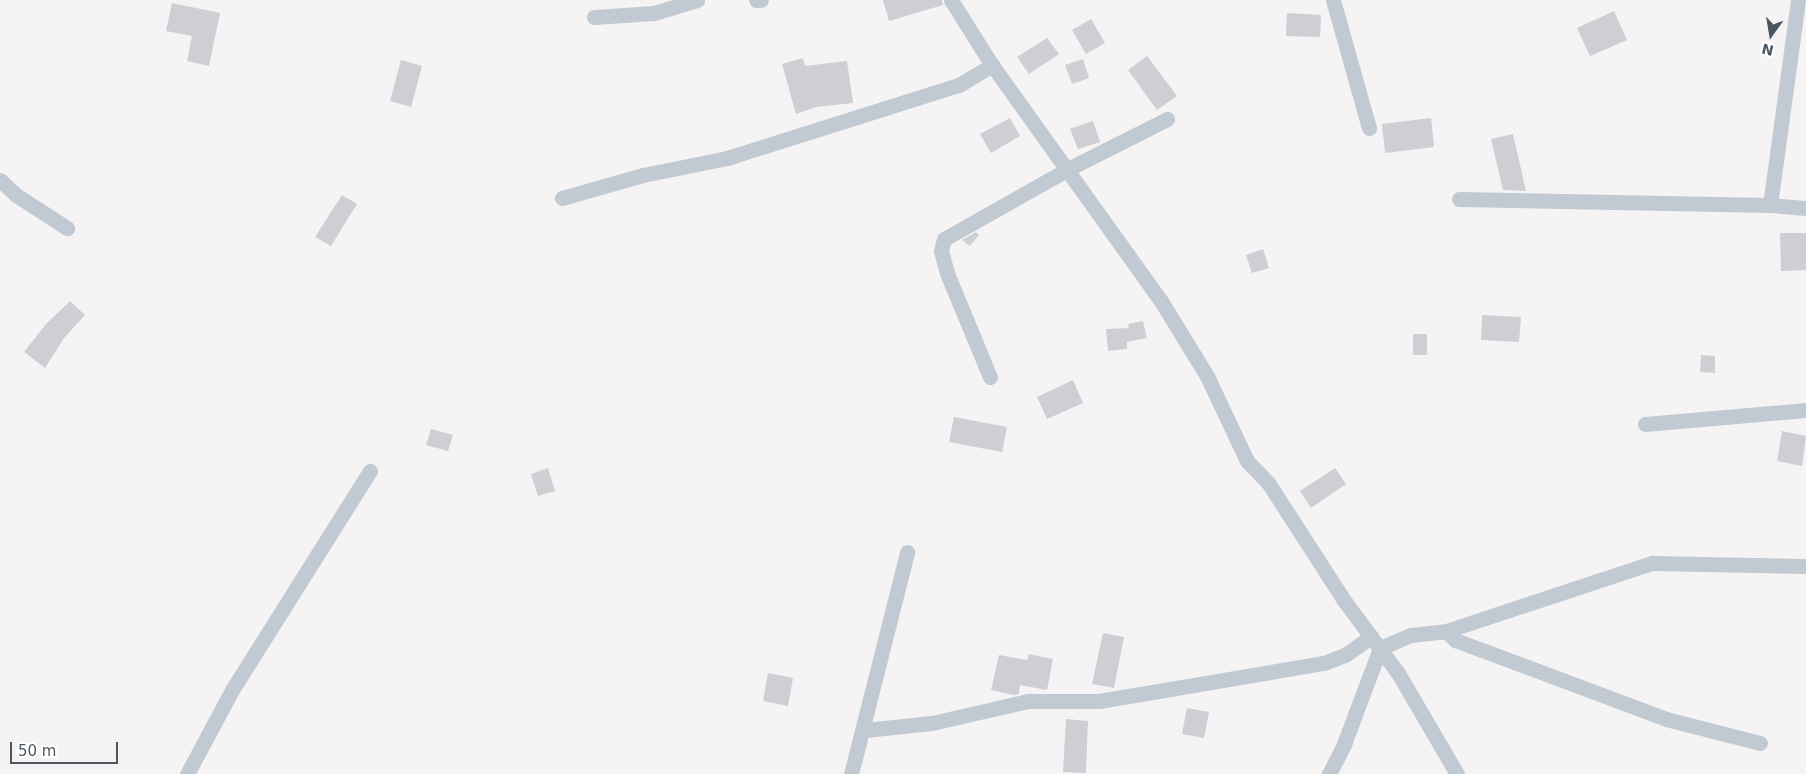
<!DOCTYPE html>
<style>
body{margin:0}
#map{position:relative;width:1806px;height:774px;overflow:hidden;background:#f5f3f3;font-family:"DejaVu Sans",sans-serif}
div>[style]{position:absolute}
.building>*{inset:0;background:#cdcfd5}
.minor>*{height:15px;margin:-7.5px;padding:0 7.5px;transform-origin:7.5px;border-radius:7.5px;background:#c1cad2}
span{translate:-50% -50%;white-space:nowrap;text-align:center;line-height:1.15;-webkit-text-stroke:4.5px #fff;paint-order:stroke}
.north{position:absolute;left:1746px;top:10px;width:50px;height:50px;-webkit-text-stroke:4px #fff;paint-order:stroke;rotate:193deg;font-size:14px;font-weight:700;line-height:20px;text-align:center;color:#4a5661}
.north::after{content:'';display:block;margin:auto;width:18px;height:22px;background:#4a5661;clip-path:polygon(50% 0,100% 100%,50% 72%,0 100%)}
.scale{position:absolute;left:10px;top:742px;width:108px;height:22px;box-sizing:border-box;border:2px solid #4a5661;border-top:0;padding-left:6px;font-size:15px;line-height:18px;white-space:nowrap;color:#4a5661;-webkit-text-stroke:4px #fff;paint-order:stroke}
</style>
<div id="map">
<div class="building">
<i style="clip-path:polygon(883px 0,942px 0,943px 5px,889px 21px)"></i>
<i style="clip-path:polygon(172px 3px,220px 13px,209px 66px,187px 61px,192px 36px,166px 31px)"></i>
<i style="clip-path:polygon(1614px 11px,1627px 40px,1590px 56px,1577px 28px)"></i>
<i style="clip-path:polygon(1287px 13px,1321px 15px,1320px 37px,1286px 36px)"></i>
<i style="clip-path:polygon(1091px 19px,1105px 43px,1086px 54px,1072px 30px)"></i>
<i style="clip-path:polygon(1047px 38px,1059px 54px,1029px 74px,1017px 57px)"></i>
<i style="clip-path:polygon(1147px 56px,1177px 96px,1157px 110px,1128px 70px)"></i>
<i style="clip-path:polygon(803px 58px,805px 66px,847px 61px,853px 103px,816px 107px,796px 114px,782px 64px)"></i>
<i style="clip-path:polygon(1083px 59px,1089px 78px,1072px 84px,1065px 65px)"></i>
<i style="clip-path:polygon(401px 60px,422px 66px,411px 107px,390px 101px)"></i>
<i style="clip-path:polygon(1010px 118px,1020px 136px,991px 153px,980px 134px)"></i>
<i style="clip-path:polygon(1431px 118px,1434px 147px,1385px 153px,1382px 124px)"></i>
<i style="clip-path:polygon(1093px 121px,1100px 142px,1078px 149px,1070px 129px)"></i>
<i style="clip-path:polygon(1513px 134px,1526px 191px,1503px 190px,1491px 139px)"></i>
<i style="clip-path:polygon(342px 195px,357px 204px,331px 246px,315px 237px)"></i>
<i style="clip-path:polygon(976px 232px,979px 235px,970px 246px,962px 240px)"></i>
<i style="clip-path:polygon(1780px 233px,1806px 233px,1806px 270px,1781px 271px)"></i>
<i style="clip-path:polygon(1263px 249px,1269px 268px,1252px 273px,1246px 255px)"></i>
<i style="clip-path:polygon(70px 301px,85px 315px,64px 338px,45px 368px,24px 352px,46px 324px)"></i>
<i style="clip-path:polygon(1482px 315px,1521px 317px,1519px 342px,1481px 340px)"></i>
<i style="clip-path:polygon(1143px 321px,1147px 338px,1127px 342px,1127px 349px,1108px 351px,1106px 329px,1129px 328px,1128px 324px)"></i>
<i style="clip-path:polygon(1413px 334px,1427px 334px,1427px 355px,1413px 355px)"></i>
<i style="clip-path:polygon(1701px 355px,1715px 356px,1715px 373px,1700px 372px)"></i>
<i style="clip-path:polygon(1073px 380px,1083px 403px,1047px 419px,1037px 397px)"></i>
<i style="clip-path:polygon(954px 417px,1007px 427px,1002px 452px,949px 442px)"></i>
<i style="clip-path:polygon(431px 429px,453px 435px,448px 451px,426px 445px)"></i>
<i style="clip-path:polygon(1782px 431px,1806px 436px,1802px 466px,1777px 461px)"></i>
<i style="clip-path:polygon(548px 468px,555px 491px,538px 496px,531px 474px)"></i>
<i style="clip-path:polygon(1335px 468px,1346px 484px,1311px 508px,1300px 491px)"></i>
<i style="clip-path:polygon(1103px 633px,1124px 637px,1114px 688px,1092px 684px)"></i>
<i style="clip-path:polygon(1029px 654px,1053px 659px,1047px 690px,1020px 685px,1019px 694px,1014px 695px,991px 690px,999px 655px,1027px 660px)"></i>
<i style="clip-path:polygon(768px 673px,793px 678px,788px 706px,763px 701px)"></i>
<i style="clip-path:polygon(1187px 708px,1209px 712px,1204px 738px,1182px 734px)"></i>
<i style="clip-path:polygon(1066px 719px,1088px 721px,1086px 773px,1063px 772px)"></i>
</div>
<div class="minor">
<i style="left:756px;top:0;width:5px"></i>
<i style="left:951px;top:0;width:77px;rotate:57.8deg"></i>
<i style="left:992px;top:65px;width:290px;rotate:54.4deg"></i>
<i style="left:1161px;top:301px;width:88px;rotate:58.5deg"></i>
<i style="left:1207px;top:376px;width:94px;rotate:64.8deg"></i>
<i style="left:1247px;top:461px;width:32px;rotate:46deg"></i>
<i style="left:1269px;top:484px;width:137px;rotate:57.2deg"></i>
<i style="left:1343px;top:599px;width:92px;rotate:53.4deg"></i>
<i style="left:1398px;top:673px;width:117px;rotate:59.7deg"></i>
<i style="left:1333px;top:0;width:133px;rotate:74.3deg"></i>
<i style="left:594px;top:17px;width:60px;rotate:-3.8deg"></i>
<i style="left:654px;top:13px;width:45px;rotate:-16.8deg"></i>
<i style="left:0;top:180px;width:22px;rotate:43deg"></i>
<i style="left:16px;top:195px;width:61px;rotate:32.9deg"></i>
<i style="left:562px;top:198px;width:84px;rotate:-15.9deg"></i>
<i style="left:643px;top:175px;width:86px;rotate:-11.4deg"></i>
<i style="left:727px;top:158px;width:243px;rotate:-17.5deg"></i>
<i style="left:959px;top:85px;width:39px;rotate:-31deg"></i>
<i style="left:1459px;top:199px;width:311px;rotate:1.1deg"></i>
<i style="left:1770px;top:205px;width:36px;rotate:5deg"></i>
<i style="left:1770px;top:205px;width:207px;rotate:-82.2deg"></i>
<i style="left:990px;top:377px;width:113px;rotate:-112.5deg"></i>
<i style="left:947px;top:273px;width:23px;rotate:-105deg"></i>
<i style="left:941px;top:251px;width:12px;rotate:-76deg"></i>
<i style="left:944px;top:239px;width:142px;rotate:-29.4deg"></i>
<i style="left:1068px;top:169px;width:111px;rotate:-26.8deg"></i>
<i style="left:1645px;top:424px;width:162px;rotate:-5deg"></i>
<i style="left:1446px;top:631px;width:13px;rotate:45deg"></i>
<i style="left:1455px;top:640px;width:225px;rotate:20.5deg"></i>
<i style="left:1666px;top:719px;width:97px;rotate:14.3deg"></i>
<i style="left:865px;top:730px;width:67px;rotate:-6deg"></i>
<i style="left:932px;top:723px;width:98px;rotate:-12.9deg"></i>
<i style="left:1028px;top:701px;width:71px"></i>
<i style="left:1099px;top:701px;width:228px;rotate:-9.6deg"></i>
<i style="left:1324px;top:663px;width:22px;rotate:-21deg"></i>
<i style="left:1345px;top:655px;width:32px;rotate:-35deg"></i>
<i style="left:187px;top:774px;width:95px;rotate:-61.8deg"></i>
<i style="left:232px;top:690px;width:259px;rotate:-57.8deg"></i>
<i style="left:851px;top:774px;width:229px;rotate:-75.8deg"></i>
<i style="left:1329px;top:774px;width:34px;rotate:-63deg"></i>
<i style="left:1344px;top:744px;width:103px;rotate:-69.4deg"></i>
<i style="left:1380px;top:648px;width:33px;rotate:-23deg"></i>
<i style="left:1410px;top:635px;width:36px;rotate:-6deg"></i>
<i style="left:1446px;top:631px;width:217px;rotate:-18.3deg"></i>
<i style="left:1652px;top:563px;width:154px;rotate:1.1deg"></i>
</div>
<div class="north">N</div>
<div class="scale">50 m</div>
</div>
